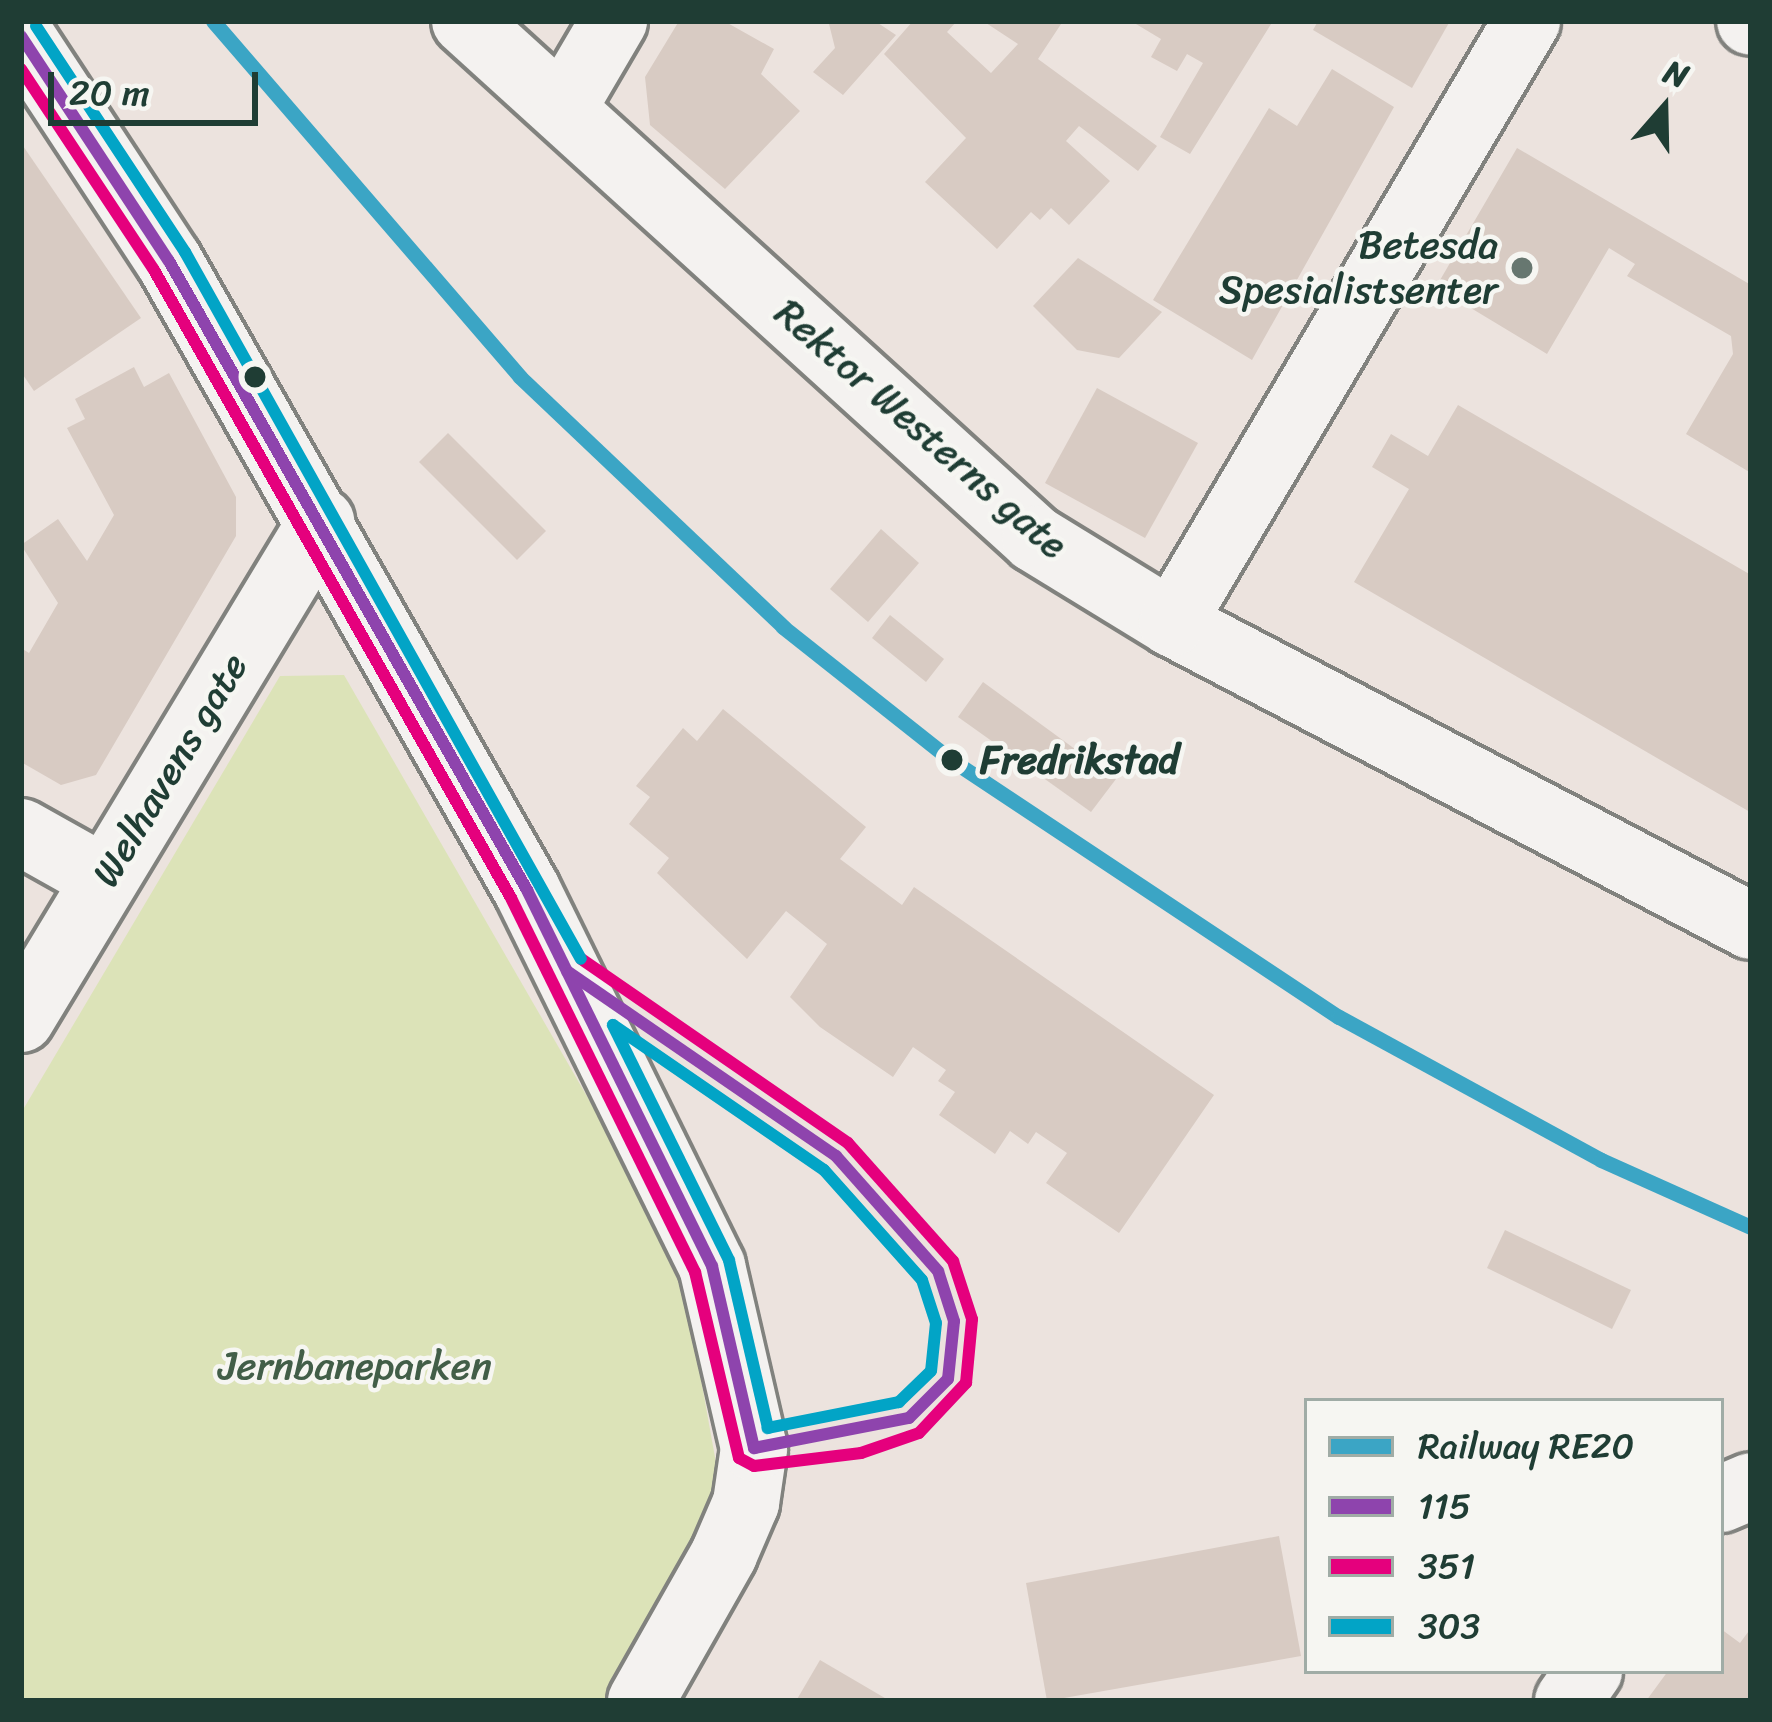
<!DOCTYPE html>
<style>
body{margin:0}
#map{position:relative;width:1772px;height:1722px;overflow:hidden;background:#ece3de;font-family:Sriracha,sans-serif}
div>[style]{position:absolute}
.green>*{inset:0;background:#dce3b8}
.building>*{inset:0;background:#d8cbc3}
.roads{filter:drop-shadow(3px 0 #81827e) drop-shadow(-3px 0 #81827e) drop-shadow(0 3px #81827e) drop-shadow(0 -3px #81827e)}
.street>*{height:66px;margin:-33px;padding:0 33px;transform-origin:33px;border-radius:33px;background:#f4f2f0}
.secondary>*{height:66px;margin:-33px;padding:0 33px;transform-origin:33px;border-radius:33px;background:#f4f2f0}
.bus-1>*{height:12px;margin:-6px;padding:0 6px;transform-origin:6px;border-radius:6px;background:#8e44ad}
.bus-2>*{height:12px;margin:-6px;padding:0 6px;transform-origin:6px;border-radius:6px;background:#e5007d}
.bus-3>*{height:12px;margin:-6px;padding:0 6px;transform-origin:6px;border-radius:6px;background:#02a4c6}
.rail-1>*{height:15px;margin:-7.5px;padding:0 7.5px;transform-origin:7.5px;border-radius:7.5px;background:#3ba5c5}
.dots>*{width:33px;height:33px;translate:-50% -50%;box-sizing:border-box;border:6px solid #f6f6f2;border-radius:50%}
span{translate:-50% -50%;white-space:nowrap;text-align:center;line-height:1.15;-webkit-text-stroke:9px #f6f6f2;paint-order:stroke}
.poi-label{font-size:39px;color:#1f3d34}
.right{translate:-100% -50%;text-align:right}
.street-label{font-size:39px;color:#1f3d34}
.stop-label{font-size:39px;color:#1f3d34;font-weight:700}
.left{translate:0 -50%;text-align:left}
.park-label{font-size:39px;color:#425e48}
.frame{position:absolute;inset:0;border:24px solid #1f3d34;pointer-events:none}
.legend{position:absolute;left:1304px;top:1398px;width:420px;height:276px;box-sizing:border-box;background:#f6f6f2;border:3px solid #a0aca6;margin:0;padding:15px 21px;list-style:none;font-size:36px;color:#1f3d34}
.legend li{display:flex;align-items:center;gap:24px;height:60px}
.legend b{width:60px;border:3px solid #a0aca6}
.north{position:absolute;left:1604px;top:48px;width:120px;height:120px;-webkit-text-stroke:9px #f6f6f2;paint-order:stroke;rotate:20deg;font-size:33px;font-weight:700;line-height:48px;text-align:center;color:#1f3d34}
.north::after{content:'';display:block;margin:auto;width:42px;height:54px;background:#1f3d34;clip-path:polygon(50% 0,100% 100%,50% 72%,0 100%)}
.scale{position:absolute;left:48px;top:72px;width:210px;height:54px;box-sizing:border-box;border:6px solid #1f3d34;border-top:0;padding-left:15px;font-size:36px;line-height:42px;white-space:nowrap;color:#1f3d34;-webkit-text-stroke:9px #f6f6f2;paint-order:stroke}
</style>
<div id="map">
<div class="green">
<i style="clip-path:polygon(344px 675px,679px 1256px,726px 1519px,624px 1701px,21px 1701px,21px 1113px,280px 676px)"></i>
</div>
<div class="building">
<i style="clip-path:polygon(679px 21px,724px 21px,774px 49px,761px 74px,800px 111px,725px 189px,650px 125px,645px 77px)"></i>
<i style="clip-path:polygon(875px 21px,896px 35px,843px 95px,813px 72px,835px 48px,829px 24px)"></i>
<i style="clip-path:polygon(913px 21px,957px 21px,947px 32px,991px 73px,1018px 44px,983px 21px,1063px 21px,1038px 59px,1157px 146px,1138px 171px,1079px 126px,1066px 141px,1110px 181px,1069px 225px,1051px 208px,1040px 220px,1031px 212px,997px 249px,925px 182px,966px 138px,884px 54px)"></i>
<i style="clip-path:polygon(1131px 21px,1273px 21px,1190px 154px,1160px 137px,1203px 63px,1187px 54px,1177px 71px,1151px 57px,1161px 39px)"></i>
<i style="clip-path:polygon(1318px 21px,1450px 21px,1412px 88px,1313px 30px)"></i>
<i style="clip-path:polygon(1332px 69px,1394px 107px,1252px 360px,1153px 300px,1269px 108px,1297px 126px)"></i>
<i style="clip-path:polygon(21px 143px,141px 318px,34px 391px,21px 372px)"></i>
<i style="clip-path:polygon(1517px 148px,1751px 285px,1751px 473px,1686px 434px,1733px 354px,1731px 336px,1627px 276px,1635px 264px,1609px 248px,1547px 354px,1436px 287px)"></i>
<i style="clip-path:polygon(1078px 258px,1162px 312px,1119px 358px,1077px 350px,1033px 306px)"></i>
<i style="clip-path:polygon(134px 367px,144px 387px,169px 373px,236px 497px,236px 536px,96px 775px,61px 785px,21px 762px,21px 648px,29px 653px,58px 603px,21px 545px,58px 519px,87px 561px,114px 515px,67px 428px,85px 419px,75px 399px)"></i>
<i style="clip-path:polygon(1097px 388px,1198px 443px,1145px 538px,1045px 483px)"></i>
<i style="clip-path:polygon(1458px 405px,1751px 575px,1750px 812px,1354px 582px,1409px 489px,1372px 467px,1391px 434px,1428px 456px)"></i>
<i style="clip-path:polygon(448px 433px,546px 531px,517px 560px,419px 462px)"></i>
<i style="clip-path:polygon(881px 529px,919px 563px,868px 622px,830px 589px)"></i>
<i style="clip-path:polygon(890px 615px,944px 659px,926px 682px,872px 638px)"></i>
<i style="clip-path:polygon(983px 682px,1116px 779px,1091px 812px,958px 717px)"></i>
<i style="clip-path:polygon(723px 709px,866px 827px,840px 859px,902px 905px,914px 887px,1214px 1095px,1119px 1233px,1046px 1183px,1067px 1153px,1036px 1132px,1028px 1144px,1010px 1131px,995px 1154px,939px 1115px,955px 1092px,938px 1081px,946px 1070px,913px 1047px,893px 1077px,820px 1027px,790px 997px,827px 944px,786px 911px,747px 959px,657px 873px,669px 858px,629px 824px,650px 797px,636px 786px,683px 728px,697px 741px)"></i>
<i style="clip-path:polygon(1505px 1230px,1631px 1290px,1612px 1329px,1487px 1268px)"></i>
<i style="clip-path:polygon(1279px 1536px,1301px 1656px,1047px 1701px,1026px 1583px)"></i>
<i style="clip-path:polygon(1751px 1628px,1751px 1701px,1646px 1701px,1668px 1671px,1721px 1671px,1721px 1629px,1740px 1643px)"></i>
<i style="clip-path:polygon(820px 1660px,890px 1701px,796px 1701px)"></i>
</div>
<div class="roads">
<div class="street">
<i style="left:465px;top:21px;width:770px;rotate:42.26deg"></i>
<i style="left:1035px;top:539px;width:161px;rotate:31.5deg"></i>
<i style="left:1172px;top:623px;width:653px;rotate:27.62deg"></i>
<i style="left:563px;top:108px;width:101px;rotate:-59.6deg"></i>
<i style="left:1172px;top:623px;width:699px;rotate:-59.47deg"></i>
<i style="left:21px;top:832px;width:94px;rotate:29.3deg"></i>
<i style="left:21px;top:1019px;width:581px;rotate:-58.88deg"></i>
<i style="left:1721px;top:1499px;width:33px;rotate:-23deg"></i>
<i style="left:641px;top:1701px;width:169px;rotate:-60.5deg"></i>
<i style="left:724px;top:1554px;width:56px;rotate:-66.7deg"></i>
<i style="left:746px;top:1503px;width:56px;rotate:-81.7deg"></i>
<i style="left:1568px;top:1701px;width:37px;rotate:-55deg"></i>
</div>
<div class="secondary">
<i style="left:1750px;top:21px;width:1px;rotate:45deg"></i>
<i style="left:21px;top:36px;width:269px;rotate:56.7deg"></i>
<i style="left:169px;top:261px;width:724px;rotate:60.35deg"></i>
<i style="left:527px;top:890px;width:419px;rotate:63.8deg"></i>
<i style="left:712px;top:1266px;width:187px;rotate:77deg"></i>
</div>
</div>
<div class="bus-1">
<i style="left:21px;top:36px;width:269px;rotate:56.7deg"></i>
<i style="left:169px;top:261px;width:724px;rotate:60.35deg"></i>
<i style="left:527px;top:890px;width:419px;rotate:63.8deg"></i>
<i style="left:712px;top:1266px;width:187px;rotate:77deg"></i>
<i style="left:754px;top:1448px;width:158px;rotate:-11deg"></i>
<i style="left:909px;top:1418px;width:55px;rotate:-45deg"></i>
<i style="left:948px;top:1379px;width:58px;rotate:-84.1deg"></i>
<i style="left:954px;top:1321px;width:52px;rotate:-107.7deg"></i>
<i style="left:938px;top:1271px;width:154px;rotate:-131.6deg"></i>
<i style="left:836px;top:1156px;width:326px;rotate:-145.5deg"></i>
</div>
<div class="bus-2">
<i style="left:21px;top:69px;width:241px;rotate:56.5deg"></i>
<i style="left:154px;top:270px;width:722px;rotate:60.38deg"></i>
<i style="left:511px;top:898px;width:417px;rotate:63.8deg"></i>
<i style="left:695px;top:1272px;width:191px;rotate:76.7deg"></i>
<i style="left:739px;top:1458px;width:17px;rotate:28deg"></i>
<i style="left:754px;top:1466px;width:108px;rotate:-6.9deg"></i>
<i style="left:861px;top:1453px;width:61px;rotate:-19deg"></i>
<i style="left:919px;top:1433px;width:69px;rotate:-46.8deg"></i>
<i style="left:966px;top:1383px;width:64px;rotate:-84.6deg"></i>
<i style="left:972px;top:1319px;width:61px;rotate:-108.1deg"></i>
<i style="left:953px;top:1261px;width:158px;rotate:-131.7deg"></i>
<i style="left:848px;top:1143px;width:324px;rotate:-145.4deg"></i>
</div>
<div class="bus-3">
<i style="left:36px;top:26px;width:271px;rotate:56.6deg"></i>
<i style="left:185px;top:252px;width:810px;rotate:60.75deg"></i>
<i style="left:613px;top:1025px;width:256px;rotate:34.5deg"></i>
<i style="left:824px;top:1170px;width:147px;rotate:48.3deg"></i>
<i style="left:922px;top:1280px;width:45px;rotate:72deg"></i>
<i style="left:936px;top:1323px;width:48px;rotate:95.9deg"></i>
<i style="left:931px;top:1371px;width:45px;rotate:135.9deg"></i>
<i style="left:899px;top:1402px;width:134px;rotate:168.8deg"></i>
<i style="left:768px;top:1428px;width:172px;rotate:-103.1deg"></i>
<i style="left:729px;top:1260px;width:262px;rotate:-116.3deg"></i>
</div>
<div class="rail-1">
<i style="left:213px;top:21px;width:470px;rotate:49.2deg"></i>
<i style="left:520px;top:377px;width:363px;rotate:43.5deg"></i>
<i style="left:783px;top:627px;width:209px;rotate:38.4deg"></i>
<i style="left:947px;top:757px;width:470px;rotate:33.6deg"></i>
<i style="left:1339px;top:1017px;width:298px;rotate:28.6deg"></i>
<i style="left:1601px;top:1160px;width:164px;rotate:24.1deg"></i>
</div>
<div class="dots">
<i style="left:1522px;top:268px;background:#677770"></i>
<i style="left:255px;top:377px;background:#1f3d34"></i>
<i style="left:952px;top:760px;background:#1f3d34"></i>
</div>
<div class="poi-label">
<span class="right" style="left:1498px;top:268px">Betesda<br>Spesialistsenter</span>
</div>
<div class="street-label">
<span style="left:921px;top:429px;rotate:41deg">Rektor Westerns gate</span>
<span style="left:170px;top:770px;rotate:-59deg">Welhavens gate</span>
</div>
<div class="stop-label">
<span class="left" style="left:980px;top:760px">Fredrikstad</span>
</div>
<div class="park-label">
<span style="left:355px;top:1366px">Jernbaneparken</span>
</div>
<div class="frame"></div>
<ul class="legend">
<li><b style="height:15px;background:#3ba5c5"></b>Railway RE20</li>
<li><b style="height:15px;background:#8e44ad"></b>115</li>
<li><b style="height:15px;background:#e5007d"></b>351</li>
<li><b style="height:15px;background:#02a4c6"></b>303</li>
</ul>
<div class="north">N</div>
<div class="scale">20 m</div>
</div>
